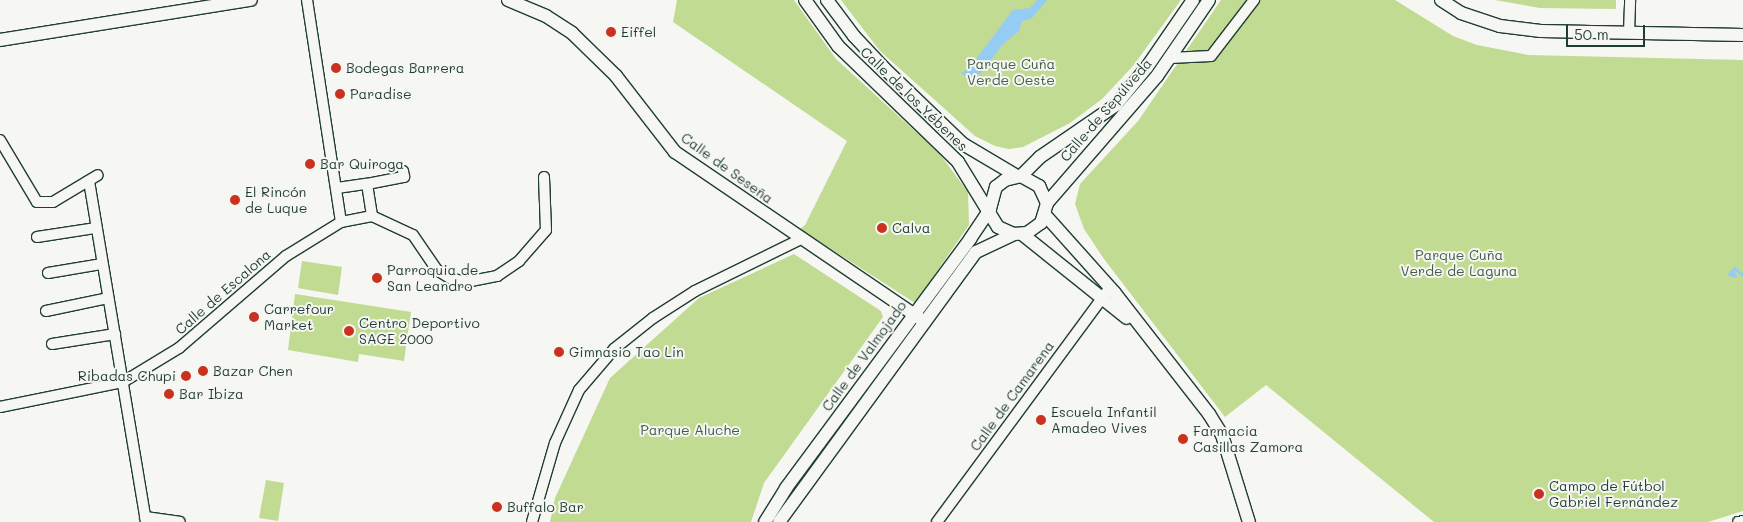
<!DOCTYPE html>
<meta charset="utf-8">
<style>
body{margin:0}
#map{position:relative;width:1743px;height:522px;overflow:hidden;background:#f6f6f2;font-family:Mali,sans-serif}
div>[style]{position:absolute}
.green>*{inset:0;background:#c2db92}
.water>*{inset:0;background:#95ccf4}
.stream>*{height:3px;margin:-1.5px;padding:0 1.5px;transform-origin:1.5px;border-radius:1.5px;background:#95ccf4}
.roads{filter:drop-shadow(1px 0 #1f3d34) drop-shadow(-1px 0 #1f3d34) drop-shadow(0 1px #1f3d34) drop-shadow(0 -1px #1f3d34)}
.minor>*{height:10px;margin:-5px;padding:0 5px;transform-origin:5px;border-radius:5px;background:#f6f6f2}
.tertiary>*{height:12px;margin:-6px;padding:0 6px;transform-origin:6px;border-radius:6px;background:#f6f6f2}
.dots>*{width:14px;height:14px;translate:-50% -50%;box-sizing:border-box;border:2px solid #f6f6f2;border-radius:50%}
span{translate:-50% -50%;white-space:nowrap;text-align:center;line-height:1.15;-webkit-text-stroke:4px #f6f6f2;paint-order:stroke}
.poi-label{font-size:14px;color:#1f3d34}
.left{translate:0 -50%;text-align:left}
.right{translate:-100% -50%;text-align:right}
.park-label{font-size:14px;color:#405d47}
.street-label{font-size:14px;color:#1f3d34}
.scale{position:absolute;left:1566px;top:25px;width:79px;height:22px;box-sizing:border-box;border:2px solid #1f3d34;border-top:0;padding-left:6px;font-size:15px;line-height:18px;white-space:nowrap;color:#1f3d34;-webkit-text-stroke:4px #f6f6f2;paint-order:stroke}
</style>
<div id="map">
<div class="green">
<i style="clip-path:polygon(677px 0,794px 0,836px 59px,939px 153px,968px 192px,969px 225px,915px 303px,800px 229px,805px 225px,847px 141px,673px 22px)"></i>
<i style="clip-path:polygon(841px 0,1181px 0,1133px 66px,1102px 99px,1070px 123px,1023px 147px,1009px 149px,995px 146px,975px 136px,880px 51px)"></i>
<i style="clip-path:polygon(1221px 0,1395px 0,1453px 36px,1477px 45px,1528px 55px,1743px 60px,1743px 511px,1708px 522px,1434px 522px,1266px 385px,1225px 417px,1104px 259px,1084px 229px,1075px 204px,1080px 184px,1138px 121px)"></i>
<i style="clip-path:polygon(1495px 0,1616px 0,1616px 9px,1540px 8px)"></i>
<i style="clip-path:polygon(794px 254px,881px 311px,883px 317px,764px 483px,751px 522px,550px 522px,555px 498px,610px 378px,699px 298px)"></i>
<i style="clip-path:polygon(302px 261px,342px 267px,338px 295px,298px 288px)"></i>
<i style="clip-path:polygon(295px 294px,411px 312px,404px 361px,359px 354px,358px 362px,288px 350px)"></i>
<i style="clip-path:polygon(266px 480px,284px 483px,278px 521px,259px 518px)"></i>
</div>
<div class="water">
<i style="clip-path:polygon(1037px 0,1047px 0,1032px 18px,1022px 21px,1019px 31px,1001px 46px,982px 73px,968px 78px,961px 73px,970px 67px,1013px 10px,1030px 8px)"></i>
</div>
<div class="stream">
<i style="left:1733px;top:272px;width:4px;rotate:63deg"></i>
<i style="left:1735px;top:276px;width:6px;rotate:-162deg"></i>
<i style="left:1729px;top:274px;width:8px;rotate:-50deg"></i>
<i style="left:1734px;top:268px;width:11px;rotate:38deg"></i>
</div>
<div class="roads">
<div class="minor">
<i style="left:1629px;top:33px;width:33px;rotate:-88deg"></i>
<i style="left:1170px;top:58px;width:41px;rotate:-2.8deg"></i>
<i style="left:1211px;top:56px;width:71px;rotate:-52.5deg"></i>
<i style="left:0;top:140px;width:72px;rotate:59.2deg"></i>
<i style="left:37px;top:202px;width:16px"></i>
<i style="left:53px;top:202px;width:52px;rotate:-31deg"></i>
<i style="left:89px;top:181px;width:346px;rotate:80.5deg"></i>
<i style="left:367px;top:184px;width:38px;rotate:-11deg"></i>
<i style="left:404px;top:177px;width:6px;rotate:-99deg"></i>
<i style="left:337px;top:188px;width:30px;rotate:-8deg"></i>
<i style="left:367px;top:184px;width:32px;rotate:81deg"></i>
<i style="left:372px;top:216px;width:32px;rotate:169deg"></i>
<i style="left:372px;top:216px;width:45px;rotate:24.9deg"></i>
<i style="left:413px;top:235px;width:42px;rotate:55.6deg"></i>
<i style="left:437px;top:270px;width:15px;rotate:32deg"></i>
<i style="left:450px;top:278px;width:16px;rotate:14deg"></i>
<i style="left:466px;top:282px;width:32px;rotate:-11deg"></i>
<i style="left:497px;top:276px;width:27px;rotate:-34deg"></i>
<i style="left:519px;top:261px;width:41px;rotate:-48.9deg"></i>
<i style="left:546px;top:230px;width:53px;rotate:-92.2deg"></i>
<i style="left:37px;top:237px;width:60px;rotate:-8.7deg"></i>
<i style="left:48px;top:273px;width:55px;rotate:-9.5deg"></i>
<i style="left:46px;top:311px;width:63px;rotate:-11.8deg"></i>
<i style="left:52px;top:344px;width:64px;rotate:-9deg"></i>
<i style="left:0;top:407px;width:126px;rotate:-11.5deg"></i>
<i style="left:123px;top:382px;width:66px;rotate:-31.3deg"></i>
<i style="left:179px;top:348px;width:141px;rotate:-40.7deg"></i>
<i style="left:286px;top:256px;width:65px;rotate:-31.7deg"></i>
<i style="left:341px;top:222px;width:225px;rotate:-98.7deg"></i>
<i style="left:145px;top:517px;width:35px;rotate:8deg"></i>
<i style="left:532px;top:522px;width:82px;rotate:-73.8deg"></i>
<i style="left:555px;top:443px;width:58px;rotate:-65.6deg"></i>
<i style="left:579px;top:390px;width:54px;rotate:-49.5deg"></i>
<i style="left:614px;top:349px;width:50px;rotate:-38.5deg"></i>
<i style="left:653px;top:318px;width:50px;rotate:-32.7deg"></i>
<i style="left:695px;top:291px;width:118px;rotate:-26.1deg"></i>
<i style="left:937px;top:522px;width:292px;rotate:-53.6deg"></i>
<i style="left:1738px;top:522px;width:5px;rotate:-11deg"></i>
</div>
<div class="tertiary">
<i style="left:508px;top:0;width:41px;rotate:22.8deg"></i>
<i style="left:546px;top:16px;width:31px;rotate:33deg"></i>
<i style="left:572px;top:33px;width:62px;rotate:44.3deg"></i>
<i style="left:616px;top:76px;width:96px;rotate:52.2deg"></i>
<i style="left:675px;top:152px;width:302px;rotate:34.2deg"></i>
<i style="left:805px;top:0;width:57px;rotate:54.3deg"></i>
<i style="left:838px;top:46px;width:167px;rotate:44deg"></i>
<i style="left:958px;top:162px;width:76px;rotate:58.4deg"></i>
<i style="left:998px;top:227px;width:17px;rotate:24deg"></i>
<i style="left:1014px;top:234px;width:13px;rotate:-4deg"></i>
<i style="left:1027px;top:233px;width:17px;rotate:-36deg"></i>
<i style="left:1041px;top:223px;width:21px;rotate:-73deg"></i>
<i style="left:1047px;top:203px;width:168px;rotate:-49.1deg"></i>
<i style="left:1157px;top:76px;width:92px;rotate:-55.6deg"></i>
<i style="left:827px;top:0;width:45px;rotate:53.1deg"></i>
<i style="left:854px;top:36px;width:44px;rotate:46.8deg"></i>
<i style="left:884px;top:68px;width:110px;rotate:43.9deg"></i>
<i style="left:963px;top:144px;width:63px;rotate:30.7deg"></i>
<i style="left:1441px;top:0;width:24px;rotate:33deg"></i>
<i style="left:1461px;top:13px;width:41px;rotate:18.4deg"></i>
<i style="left:1500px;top:26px;width:41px;rotate:7deg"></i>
<i style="left:1541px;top:31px;width:202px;rotate:1.1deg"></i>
<i style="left:0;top:40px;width:254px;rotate:-9.1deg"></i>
<i style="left:1021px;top:176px;width:27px;rotate:-45deg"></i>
<i style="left:1040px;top:157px;width:92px;rotate:-34.4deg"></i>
<i style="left:1116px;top:105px;width:49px;rotate:-50.8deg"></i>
<i style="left:1147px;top:67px;width:81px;rotate:-55.5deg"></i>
<i style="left:1046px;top:216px;width:102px;rotate:48.2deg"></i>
<i style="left:1114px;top:292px;width:155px;rotate:52.1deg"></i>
<i style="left:1209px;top:414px;width:25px;rotate:58deg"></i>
<i style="left:1222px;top:435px;width:91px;rotate:72.8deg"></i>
<i style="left:1022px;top:234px;width:134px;rotate:38.7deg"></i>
<i style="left:765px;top:522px;width:40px;rotate:-58deg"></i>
<i style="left:786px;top:488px;width:310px;rotate:-53.5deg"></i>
<i style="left:970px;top:239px;width:36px;rotate:-56deg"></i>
<i style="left:990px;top:209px;width:23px;rotate:-75deg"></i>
<i style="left:996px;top:187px;width:11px;rotate:-38deg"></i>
<i style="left:1005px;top:180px;width:16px;rotate:-14deg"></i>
<i style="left:1021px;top:176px;width:21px;rotate:29deg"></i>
<i style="left:1039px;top:186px;width:19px;rotate:65deg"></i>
<i style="left:779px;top:522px;width:334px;rotate:-53.9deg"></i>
<i style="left:976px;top:252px;width:42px;rotate:-25.3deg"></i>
</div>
</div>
<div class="dots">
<i style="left:611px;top:32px;background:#c8321e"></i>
<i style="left:336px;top:68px;background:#c8321e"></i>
<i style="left:340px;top:94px;background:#c8321e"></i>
<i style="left:310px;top:164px;background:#c8321e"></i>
<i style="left:235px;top:200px;background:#c8321e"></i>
<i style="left:882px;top:228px;background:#c8321e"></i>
<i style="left:377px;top:278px;background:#c8321e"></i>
<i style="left:254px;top:317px;background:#c8321e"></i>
<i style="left:349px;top:331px;background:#c8321e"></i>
<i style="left:559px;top:352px;background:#c8321e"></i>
<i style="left:203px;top:371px;background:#c8321e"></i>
<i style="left:186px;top:376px;background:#c8321e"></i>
<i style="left:169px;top:394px;background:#c8321e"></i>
<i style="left:1041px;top:420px;background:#c8321e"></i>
<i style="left:1183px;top:439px;background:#c8321e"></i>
<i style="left:1539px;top:494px;background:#c8321e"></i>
<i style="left:497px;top:507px;background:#c8321e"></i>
</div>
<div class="poi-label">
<span class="left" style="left:621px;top:32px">Eiffel</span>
<span class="left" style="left:346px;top:68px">Bodegas Barrera</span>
<span class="left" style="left:350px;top:94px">Paradise</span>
<span class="left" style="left:320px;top:164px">Bar Quiroga</span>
<span class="left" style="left:245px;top:200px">El Rincón<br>de Luque</span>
<span class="left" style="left:892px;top:228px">Calva</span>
<span class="left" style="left:387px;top:278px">Parroquia de<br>San Leandro</span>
<span class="left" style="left:264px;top:317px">Carrefour<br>Market</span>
<span class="left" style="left:359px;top:331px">Centro Deportivo<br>SAGE 2000</span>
<span class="left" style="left:569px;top:352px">Gimnasio Tao Lin</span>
<span class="left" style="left:213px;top:371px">Bazar Chen</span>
<span class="right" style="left:176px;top:376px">Ribadas Chupi</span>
<span class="left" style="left:179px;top:394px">Bar Ibiza</span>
<span class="left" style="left:1051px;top:420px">Escuela Infantil<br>Amadeo Vives</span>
<span class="left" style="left:1193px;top:439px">Farmacia<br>Casillas Zamora</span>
<span class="left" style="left:1549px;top:494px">Campo de Fútbol<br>Gabriel Fernández</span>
<span class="left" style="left:507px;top:507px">Buffalo Bar</span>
</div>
<div class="park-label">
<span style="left:1011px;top:72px">Parque Cuña<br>Verde Oeste</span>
<span style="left:1459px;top:263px">Parque Cuña<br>Verde de Laguna</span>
<span style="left:690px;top:430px">Parque Aluche</span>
</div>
<div class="street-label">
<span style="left:914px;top:99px;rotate:44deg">Calle de los Yébenes</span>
<span style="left:1106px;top:110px;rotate:-49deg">Calle de Sepúlveda</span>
<span style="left:727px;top:168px;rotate:36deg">Calle de Seseña</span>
<span style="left:223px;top:292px;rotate:-41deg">Calle de Escalona</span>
<span style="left:864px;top:356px;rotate:-54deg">Calle de Valmojado</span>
<span style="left:1012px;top:396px;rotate:-54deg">Calle de Camarena</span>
</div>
<div class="scale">50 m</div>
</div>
